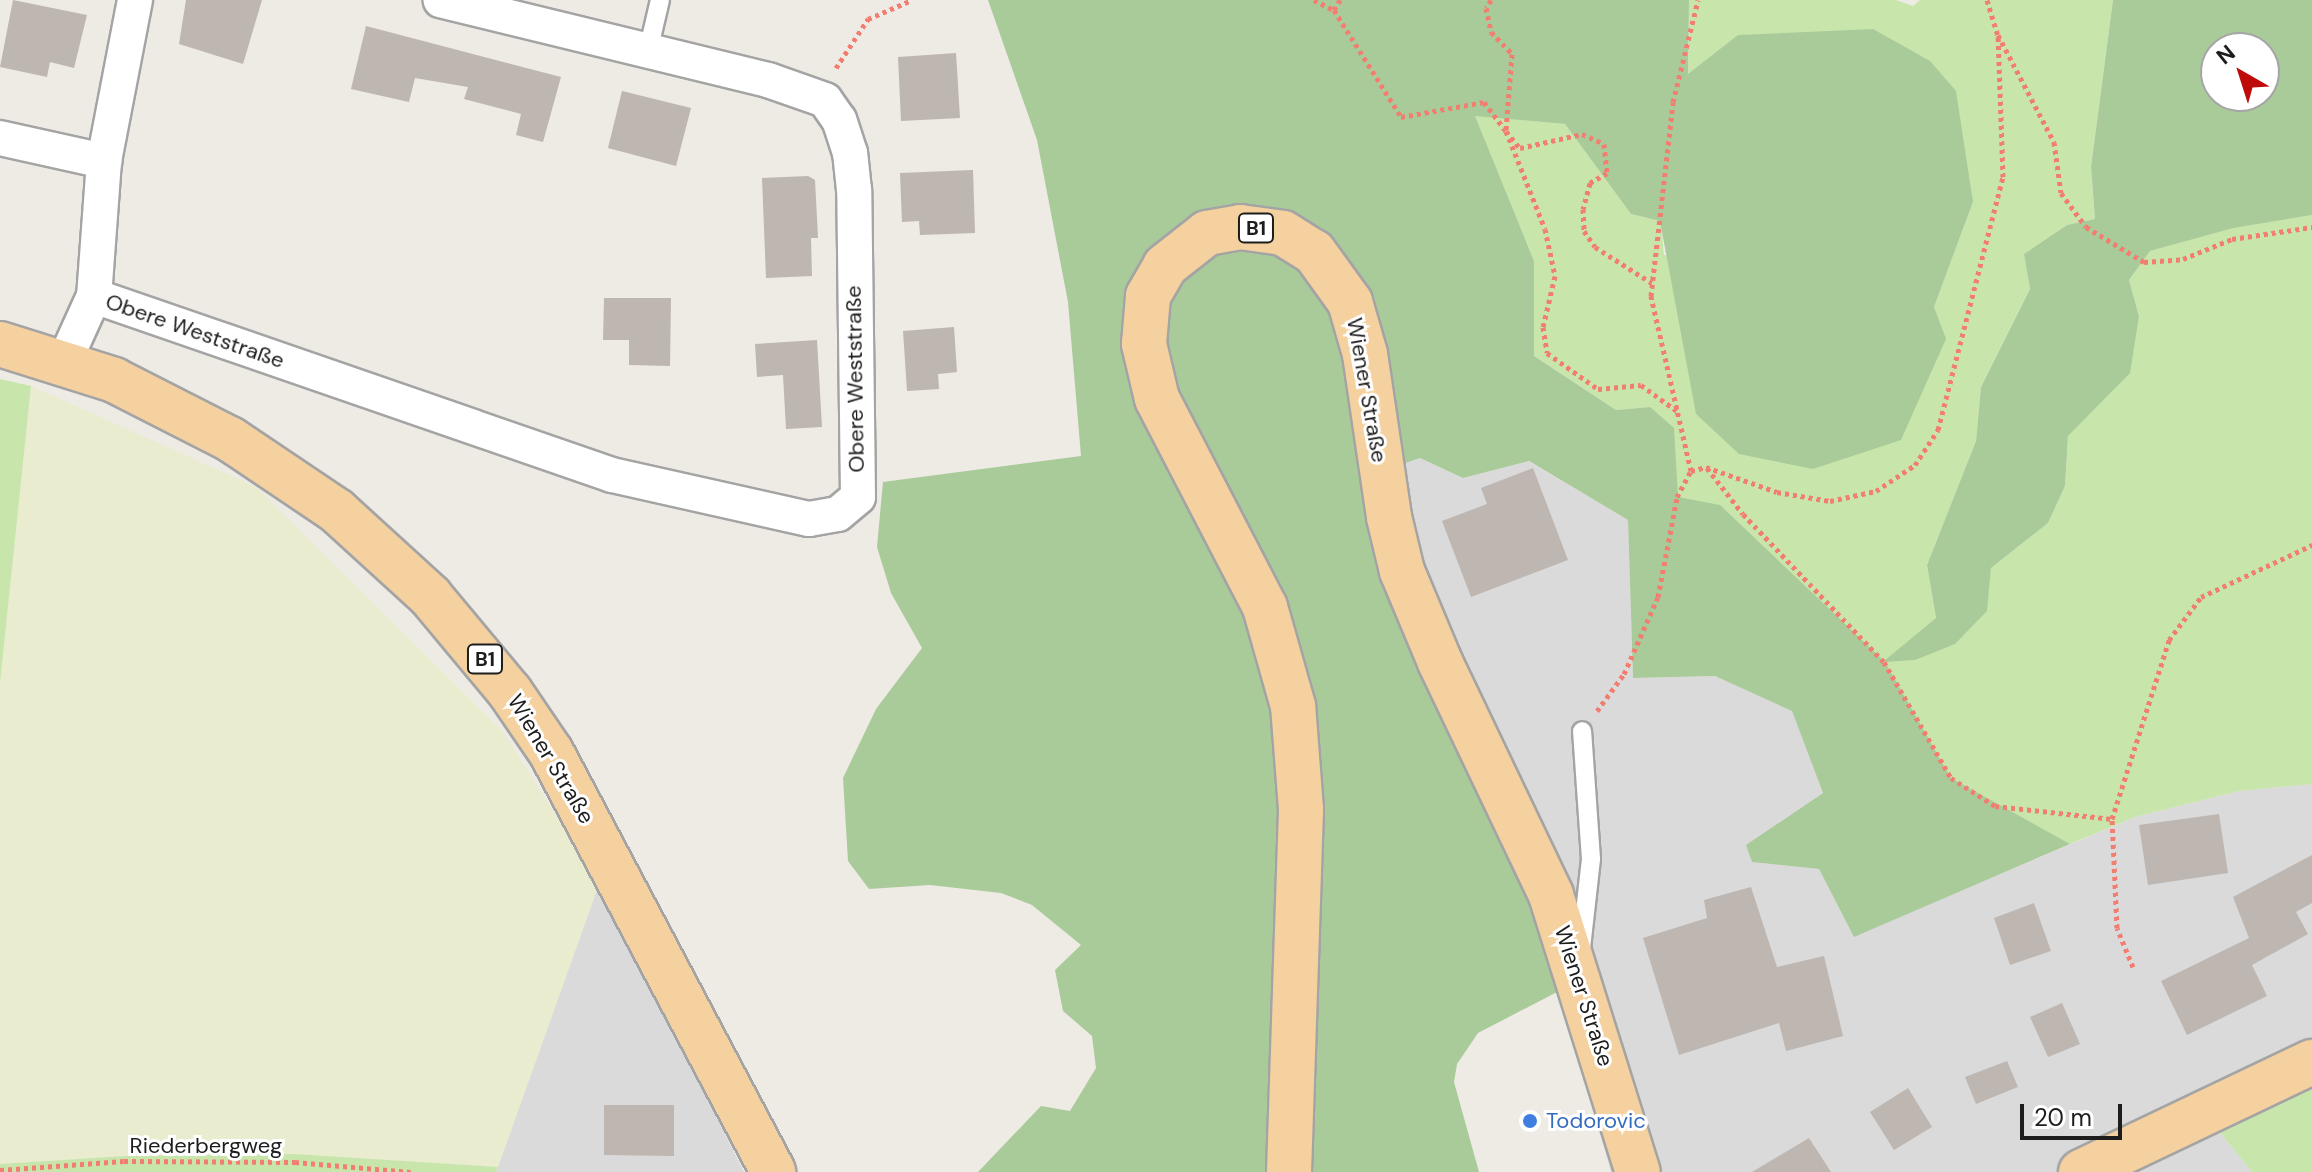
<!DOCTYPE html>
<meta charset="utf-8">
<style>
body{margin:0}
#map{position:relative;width:2312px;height:1172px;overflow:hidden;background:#eeeae4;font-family:"DM Sans",sans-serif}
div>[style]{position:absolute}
.residential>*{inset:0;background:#dbdada}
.farmland>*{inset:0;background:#eaecd0}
.grass>*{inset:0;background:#c8e6ac}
.forest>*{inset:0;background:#a9cb9a}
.building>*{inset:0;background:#beb6b0}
.path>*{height:5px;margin-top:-2.5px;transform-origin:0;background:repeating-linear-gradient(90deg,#f27e71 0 4px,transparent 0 8px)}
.roads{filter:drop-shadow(2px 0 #a4a4a4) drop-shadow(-2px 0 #a4a4a4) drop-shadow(0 2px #a4a4a4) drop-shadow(0 -2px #a4a4a4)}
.service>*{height:18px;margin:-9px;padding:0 9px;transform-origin:9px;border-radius:9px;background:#fff}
.minor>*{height:34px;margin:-17px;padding:0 17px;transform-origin:17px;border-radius:17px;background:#fff}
.primary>*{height:44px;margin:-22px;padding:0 22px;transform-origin:22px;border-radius:22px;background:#f6d1a0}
.dots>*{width:22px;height:22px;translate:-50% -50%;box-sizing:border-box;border:4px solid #fff;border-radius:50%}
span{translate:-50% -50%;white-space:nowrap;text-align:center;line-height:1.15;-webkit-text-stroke:6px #fff;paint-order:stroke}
.shield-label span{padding:2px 6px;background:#fff;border:2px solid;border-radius:6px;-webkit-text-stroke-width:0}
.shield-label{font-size:20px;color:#1d1d1d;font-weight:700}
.street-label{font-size:22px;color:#1d1d1d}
.shop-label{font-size:22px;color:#366cbe}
.left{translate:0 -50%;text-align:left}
.north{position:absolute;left:2200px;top:32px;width:80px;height:80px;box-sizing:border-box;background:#fff;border:2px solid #a5a5a5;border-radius:50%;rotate:321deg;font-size:22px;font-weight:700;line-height:32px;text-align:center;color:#1d1d1d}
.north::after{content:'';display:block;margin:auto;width:28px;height:36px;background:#c00b0b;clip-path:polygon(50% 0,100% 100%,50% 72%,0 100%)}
.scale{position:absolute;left:2020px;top:1104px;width:102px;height:36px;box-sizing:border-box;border:4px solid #1d1d1d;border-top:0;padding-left:10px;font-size:24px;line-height:28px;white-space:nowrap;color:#1d1d1d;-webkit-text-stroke:6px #fff;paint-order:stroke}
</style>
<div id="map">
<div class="residential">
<i style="clip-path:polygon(1420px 458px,1463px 478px,1528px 461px,1628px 520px,1633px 678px,1715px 676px,1792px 710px,1823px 793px,1747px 845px,1752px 862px,1819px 869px,1854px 936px,2135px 817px,2239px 791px,2312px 784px,2312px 1059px,2222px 1135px,2252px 1172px,1611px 1172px,1566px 1013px,1413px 551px,1397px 466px)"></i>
<i style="clip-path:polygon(599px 884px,744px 1172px,496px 1172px)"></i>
</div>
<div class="farmland">
<i style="clip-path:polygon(31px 386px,256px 487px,503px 732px,599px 884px,498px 1167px,295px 1154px,125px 1156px,0 1164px,0 684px)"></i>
</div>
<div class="grass">
<i style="clip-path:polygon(1689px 0,1896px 0,1913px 6px,1920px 0,2113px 0,2091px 167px,2095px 219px,2067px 225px,2024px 254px,2030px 289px,1981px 387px,1976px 441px,1927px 565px,1936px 618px,1986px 611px,1991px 568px,2048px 523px,2065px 486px,2068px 436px,2139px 316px,2129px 280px,2150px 251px,2233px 227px,2312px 215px,2312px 784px,2239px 791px,2135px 817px,2070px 844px,1995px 806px,1951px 778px,1884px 662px,1677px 497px,1650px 407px,1616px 410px,1534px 356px,1534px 261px,1474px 115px,1565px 124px,1631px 214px,1661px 221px,1664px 255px,1934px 307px,1973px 202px,1688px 75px)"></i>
<i style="clip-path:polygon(0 379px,31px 386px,0 683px)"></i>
<i style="clip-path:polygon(2312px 1059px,2312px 1172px,2252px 1172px,2222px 1135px,2221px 1124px)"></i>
<i style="clip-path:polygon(295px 1154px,498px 1167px,496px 1172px,0 1172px,0 1164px,125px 1156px)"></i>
</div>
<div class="forest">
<i style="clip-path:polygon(evenodd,988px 0,1689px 0,1688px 74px,1738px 35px,1873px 29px,1930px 61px,1956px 91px,1973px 202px,1934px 307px,1946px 339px,1901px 440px,1813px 469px,1739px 454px,1696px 414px,1660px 221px,1631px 214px,1565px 124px,1475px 116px,1534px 261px,1534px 356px,1616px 410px,1650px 407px,1674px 428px,1678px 497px,1720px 505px,1884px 661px,1936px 618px,1927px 565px,1976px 441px,1981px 387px,2030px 289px,2024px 254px,2067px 225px,2095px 219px,2091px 167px,2113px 0,2312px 0,2312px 215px,2233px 228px,2150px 251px,2129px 280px,2139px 316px,2130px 373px,2068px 436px,2065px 486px,2048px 523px,1991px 568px,1987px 611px,1955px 644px,1915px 660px,1885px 662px,1951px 778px,2070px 844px,1854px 937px,1819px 869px,1752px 862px,1746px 845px,1823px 793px,1792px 711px,1715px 676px,1633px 678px,1628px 520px,1529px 461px,1463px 478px,1420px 458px,1397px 466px,1413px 551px,1559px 991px,1478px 1033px,1457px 1064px,1454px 1082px,1479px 1172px,978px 1172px,1041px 1106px,1070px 1111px,1096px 1068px,1092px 1036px,1063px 1011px,1055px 970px,1081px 945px,1032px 905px,1001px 893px,930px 885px,869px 889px,848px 861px,843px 778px,876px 709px,922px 648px,891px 593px,877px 547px,883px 482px,1081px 456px,1068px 302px,1037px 140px,988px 0,2216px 48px,2264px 48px,2264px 96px,2216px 96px,2216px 48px)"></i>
</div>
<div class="building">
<i style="clip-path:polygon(13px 0,87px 15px,74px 68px,50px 62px,47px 77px,0 67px)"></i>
<i style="clip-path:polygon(186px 0,262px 0,243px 64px,179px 44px)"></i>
<i style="clip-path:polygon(366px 26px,561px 77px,543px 142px,516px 135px,521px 114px,464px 99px,468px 87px,415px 78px,409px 102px,351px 89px)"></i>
<i style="clip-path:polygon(956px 53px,960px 118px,901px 121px,898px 57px)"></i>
<i style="clip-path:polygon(622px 91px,691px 108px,676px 166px,608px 148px)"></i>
<i style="clip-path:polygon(973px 170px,975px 233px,920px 235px,919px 221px,902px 222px,900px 173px)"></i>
<i style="clip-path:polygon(808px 176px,815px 180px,818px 238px,811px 238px,812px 276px,766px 278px,762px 178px)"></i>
<i style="clip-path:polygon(604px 298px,671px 298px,670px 366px,629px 365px,629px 340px,603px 340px)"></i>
<i style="clip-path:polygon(954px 327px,957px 372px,938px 374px,939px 389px,907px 391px,903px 331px)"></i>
<i style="clip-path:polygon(817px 340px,822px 427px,786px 429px,783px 375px,757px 377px,755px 344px)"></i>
<i style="clip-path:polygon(1533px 468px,1568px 560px,1471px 597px,1442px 521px,1487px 504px,1481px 488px)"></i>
<i style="clip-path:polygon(2219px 814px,2228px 873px,2148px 885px,2139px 825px)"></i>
<i style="clip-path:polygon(2312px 855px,2312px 903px,2296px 912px,2308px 934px,2252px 965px,2267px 996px,2187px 1035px,2161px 981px,2249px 938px,2233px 897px)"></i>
<i style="clip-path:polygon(1751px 887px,1777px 967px,1824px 956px,1843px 1036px,1786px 1051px,1779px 1023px,1679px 1055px,1643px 938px,1707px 918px,1704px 900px)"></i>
<i style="clip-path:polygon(2034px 903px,2051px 951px,2010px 965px,1994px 918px)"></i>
<i style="clip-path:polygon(2062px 1003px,2080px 1044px,2048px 1057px,2030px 1017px)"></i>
<i style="clip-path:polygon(2007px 1061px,2018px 1087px,1976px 1104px,1965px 1077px)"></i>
<i style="clip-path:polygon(1908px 1088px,1932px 1127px,1894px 1150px,1870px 1112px)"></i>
<i style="clip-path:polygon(604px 1105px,674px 1105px,674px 1156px,604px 1155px)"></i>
<i style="clip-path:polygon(1809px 1138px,1831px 1172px,1752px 1172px)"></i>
</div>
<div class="path">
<i style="left:1314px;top:0;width:22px;rotate:27deg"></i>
<i style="left:1334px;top:10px;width:126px;rotate:57.9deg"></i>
<i style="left:1401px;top:117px;width:84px;rotate:-10.2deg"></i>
<i style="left:1484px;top:102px;width:36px;rotate:53deg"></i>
<i style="left:1506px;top:131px;width:105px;rotate:68.3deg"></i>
<i style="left:1545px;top:229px;width:48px;rotate:78deg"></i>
<i style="left:1555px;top:276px;width:52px;rotate:103.2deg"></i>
<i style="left:1543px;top:327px;width:26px;rotate:81deg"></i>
<i style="left:1547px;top:353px;width:62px;rotate:35.2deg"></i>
<i style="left:1598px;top:389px;width:43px;rotate:-5.3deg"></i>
<i style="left:1641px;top:385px;width:44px;rotate:35.8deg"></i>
<i style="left:1491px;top:0;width:9px;rotate:122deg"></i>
<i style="left:1486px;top:8px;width:25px;rotate:78deg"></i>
<i style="left:1491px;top:32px;width:30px;rotate:46deg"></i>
<i style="left:1512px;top:54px;width:77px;rotate:94.5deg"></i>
<i style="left:1506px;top:131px;width:22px;rotate:51deg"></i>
<i style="left:1520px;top:148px;width:64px;rotate:-12.7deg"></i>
<i style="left:1582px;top:134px;width:24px;rotate:24deg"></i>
<i style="left:1604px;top:144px;width:29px;rotate:84deg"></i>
<i style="left:1607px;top:173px;width:20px;rotate:150deg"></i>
<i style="left:1590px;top:183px;width:27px;rotate:105deg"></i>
<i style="left:1583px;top:209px;width:22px;rotate:87deg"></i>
<i style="left:1584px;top:231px;width:19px;rotate:55deg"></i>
<i style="left:1595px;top:247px;width:67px;rotate:32.3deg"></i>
<i style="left:1987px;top:0;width:37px;rotate:73deg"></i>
<i style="left:1998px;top:35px;width:121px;rotate:62.4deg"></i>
<i style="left:2054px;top:142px;width:51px;rotate:82.2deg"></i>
<i style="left:2061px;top:193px;width:42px;rotate:53.7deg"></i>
<i style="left:2086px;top:227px;width:68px;rotate:31.1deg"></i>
<i style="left:2144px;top:262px;width:39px;rotate:-4deg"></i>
<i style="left:2183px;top:259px;width:53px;rotate:-22.2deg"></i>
<i style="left:2232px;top:239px;width:81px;rotate:-8.5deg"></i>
<i style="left:1334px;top:10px;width:12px;rotate:-59deg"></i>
<i style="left:836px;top:68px;width:59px;rotate:-56.9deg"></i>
<i style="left:868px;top:19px;width:48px;rotate:-23.4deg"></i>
<i style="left:1707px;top:468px;width:58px;rotate:52deg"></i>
<i style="left:1743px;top:514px;width:204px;rotate:46.4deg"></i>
<i style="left:1884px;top:662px;width:134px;rotate:60deg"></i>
<i style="left:1951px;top:778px;width:52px;rotate:32.5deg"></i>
<i style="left:1995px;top:806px;width:118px;rotate:6.3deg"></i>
<i style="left:1691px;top:471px;width:180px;rotate:-102.9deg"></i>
<i style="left:1651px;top:296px;width:195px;rotate:-83.5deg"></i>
<i style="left:1673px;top:102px;width:105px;rotate:-76.2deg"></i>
<i style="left:1597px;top:711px;width:46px;rotate:-53.9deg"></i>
<i style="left:1624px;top:674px;width:84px;rotate:-66.2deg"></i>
<i style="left:1658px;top:597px;width:102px;rotate:-79.2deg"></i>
<i style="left:1677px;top:497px;width:30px;rotate:-62deg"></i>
<i style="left:1691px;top:471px;width:16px;rotate:-15deg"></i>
<i style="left:1706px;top:467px;width:75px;rotate:19.4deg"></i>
<i style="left:1777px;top:492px;width:54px;rotate:9.6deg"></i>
<i style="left:1830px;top:501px;width:47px;rotate:-12.3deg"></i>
<i style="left:1876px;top:491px;width:47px;rotate:-33.7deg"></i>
<i style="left:1915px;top:465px;width:42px;rotate:-56.7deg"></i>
<i style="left:1938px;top:430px;width:261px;rotate:-75.6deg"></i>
<i style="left:2003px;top:177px;width:142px;rotate:-92deg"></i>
<i style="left:2133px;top:967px;width:42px;rotate:-112.3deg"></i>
<i style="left:2117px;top:928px;width:109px;rotate:-92.6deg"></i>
<i style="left:2112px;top:819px;width:188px;rotate:-72.3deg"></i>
<i style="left:2169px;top:640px;width:54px;rotate:-53.3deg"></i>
<i style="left:2201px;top:597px;width:123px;rotate:-25.1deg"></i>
<i style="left:0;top:1170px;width:124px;rotate:-4.2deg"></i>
<i style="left:124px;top:1161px;width:171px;rotate:0.3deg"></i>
<i style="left:295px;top:1162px;width:116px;rotate:4.9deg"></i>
</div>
<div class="roads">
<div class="service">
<i style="left:648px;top:51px;width:52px;rotate:-76.8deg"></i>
<i style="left:1581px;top:948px;width:90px;rotate:-83.6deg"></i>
<i style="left:1591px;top:859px;width:128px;rotate:-94deg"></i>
</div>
<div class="minor">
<i style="left:0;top:138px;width:107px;rotate:12.5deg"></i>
<i style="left:104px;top:161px;width:135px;rotate:94.2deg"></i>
<i style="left:94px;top:296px;width:72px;rotate:114.4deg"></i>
<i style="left:104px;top:161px;width:164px;rotate:-79.1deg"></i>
<i style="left:94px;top:296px;width:548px;rotate:19.06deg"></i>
<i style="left:612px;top:475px;width:202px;rotate:12.6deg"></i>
<i style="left:809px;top:519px;width:29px;rotate:-10deg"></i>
<i style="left:838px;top:514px;width:26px;rotate:-40deg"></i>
<i style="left:858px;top:497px;width:307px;rotate:-90.7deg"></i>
<i style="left:854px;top:190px;width:37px;rotate:-96deg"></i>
<i style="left:850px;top:153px;width:35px;rotate:-108deg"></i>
<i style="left:839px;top:120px;width:24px;rotate:-125deg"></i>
<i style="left:825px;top:100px;width:60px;rotate:-160.7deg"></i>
<i style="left:768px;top:80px;width:337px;rotate:-166.3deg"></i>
</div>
<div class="primary">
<i style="left:0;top:344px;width:120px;rotate:17.5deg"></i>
<i style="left:114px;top:380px;width:130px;rotate:27deg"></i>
<i style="left:230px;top:439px;width:129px;rotate:33.9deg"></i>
<i style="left:337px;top:511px;width:126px;rotate:42.4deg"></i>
<i style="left:430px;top:596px;width:125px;rotate:50.2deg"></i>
<i style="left:510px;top:692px;width:73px;rotate:55.7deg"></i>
<i style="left:551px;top:752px;width:475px;rotate:62.1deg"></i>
<i style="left:1289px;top:1172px;width:363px;rotate:-88.1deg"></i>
<i style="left:1301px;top:809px;width:103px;rotate:-94.4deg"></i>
<i style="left:1293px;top:706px;width:103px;rotate:-105.8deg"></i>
<i style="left:1265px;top:607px;width:234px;rotate:-117.4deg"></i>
<i style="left:1157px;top:399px;width:57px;rotate:-103.3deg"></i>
<i style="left:1144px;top:344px;width:48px;rotate:-85.2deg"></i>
<i style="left:1148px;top:296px;width:34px;rotate:-60deg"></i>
<i style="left:1165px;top:266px;width:53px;rotate:-38.2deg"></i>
<i style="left:1207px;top:233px;width:34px;rotate:-10deg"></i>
<i style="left:1240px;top:227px;width:43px;rotate:7.9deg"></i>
<i style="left:1283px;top:233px;width:36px;rotate:32deg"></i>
<i style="left:1314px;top:252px;width:62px;rotate:54.2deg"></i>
<i style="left:1350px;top:302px;width:54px;rotate:73.9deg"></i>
<i style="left:1365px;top:354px;width:165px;rotate:81.6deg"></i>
<i style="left:1389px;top:517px;width:56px;rotate:76.5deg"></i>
<i style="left:1402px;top:571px;width:99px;rotate:67.3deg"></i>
<i style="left:1440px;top:662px;width:258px;rotate:64.5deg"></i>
<i style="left:1551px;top:895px;width:290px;rotate:72.6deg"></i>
<i style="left:2081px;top:1172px;width:256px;rotate:-25.5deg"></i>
</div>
</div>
<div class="dots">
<i style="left:1530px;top:1121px;background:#3f7fe0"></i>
</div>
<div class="shield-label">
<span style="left:1256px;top:228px">B1</span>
<span style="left:485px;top:659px">B1</span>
</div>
<div class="street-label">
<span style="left:195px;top:331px;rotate:19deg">Obere Weststraße</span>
<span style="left:855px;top:379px;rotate:-91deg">Obere Weststraße</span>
<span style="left:1367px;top:390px;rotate:80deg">Wiener Straße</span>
<span style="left:551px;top:759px;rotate:59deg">Wiener Straße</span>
<span style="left:1584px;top:996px;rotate:72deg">Wiener Straße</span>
<span style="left:206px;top:1146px">Riederbergweg</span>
</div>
<div class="shop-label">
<span class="left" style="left:1546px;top:1121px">Todorovic</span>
</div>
<div class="north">N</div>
<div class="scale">20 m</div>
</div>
